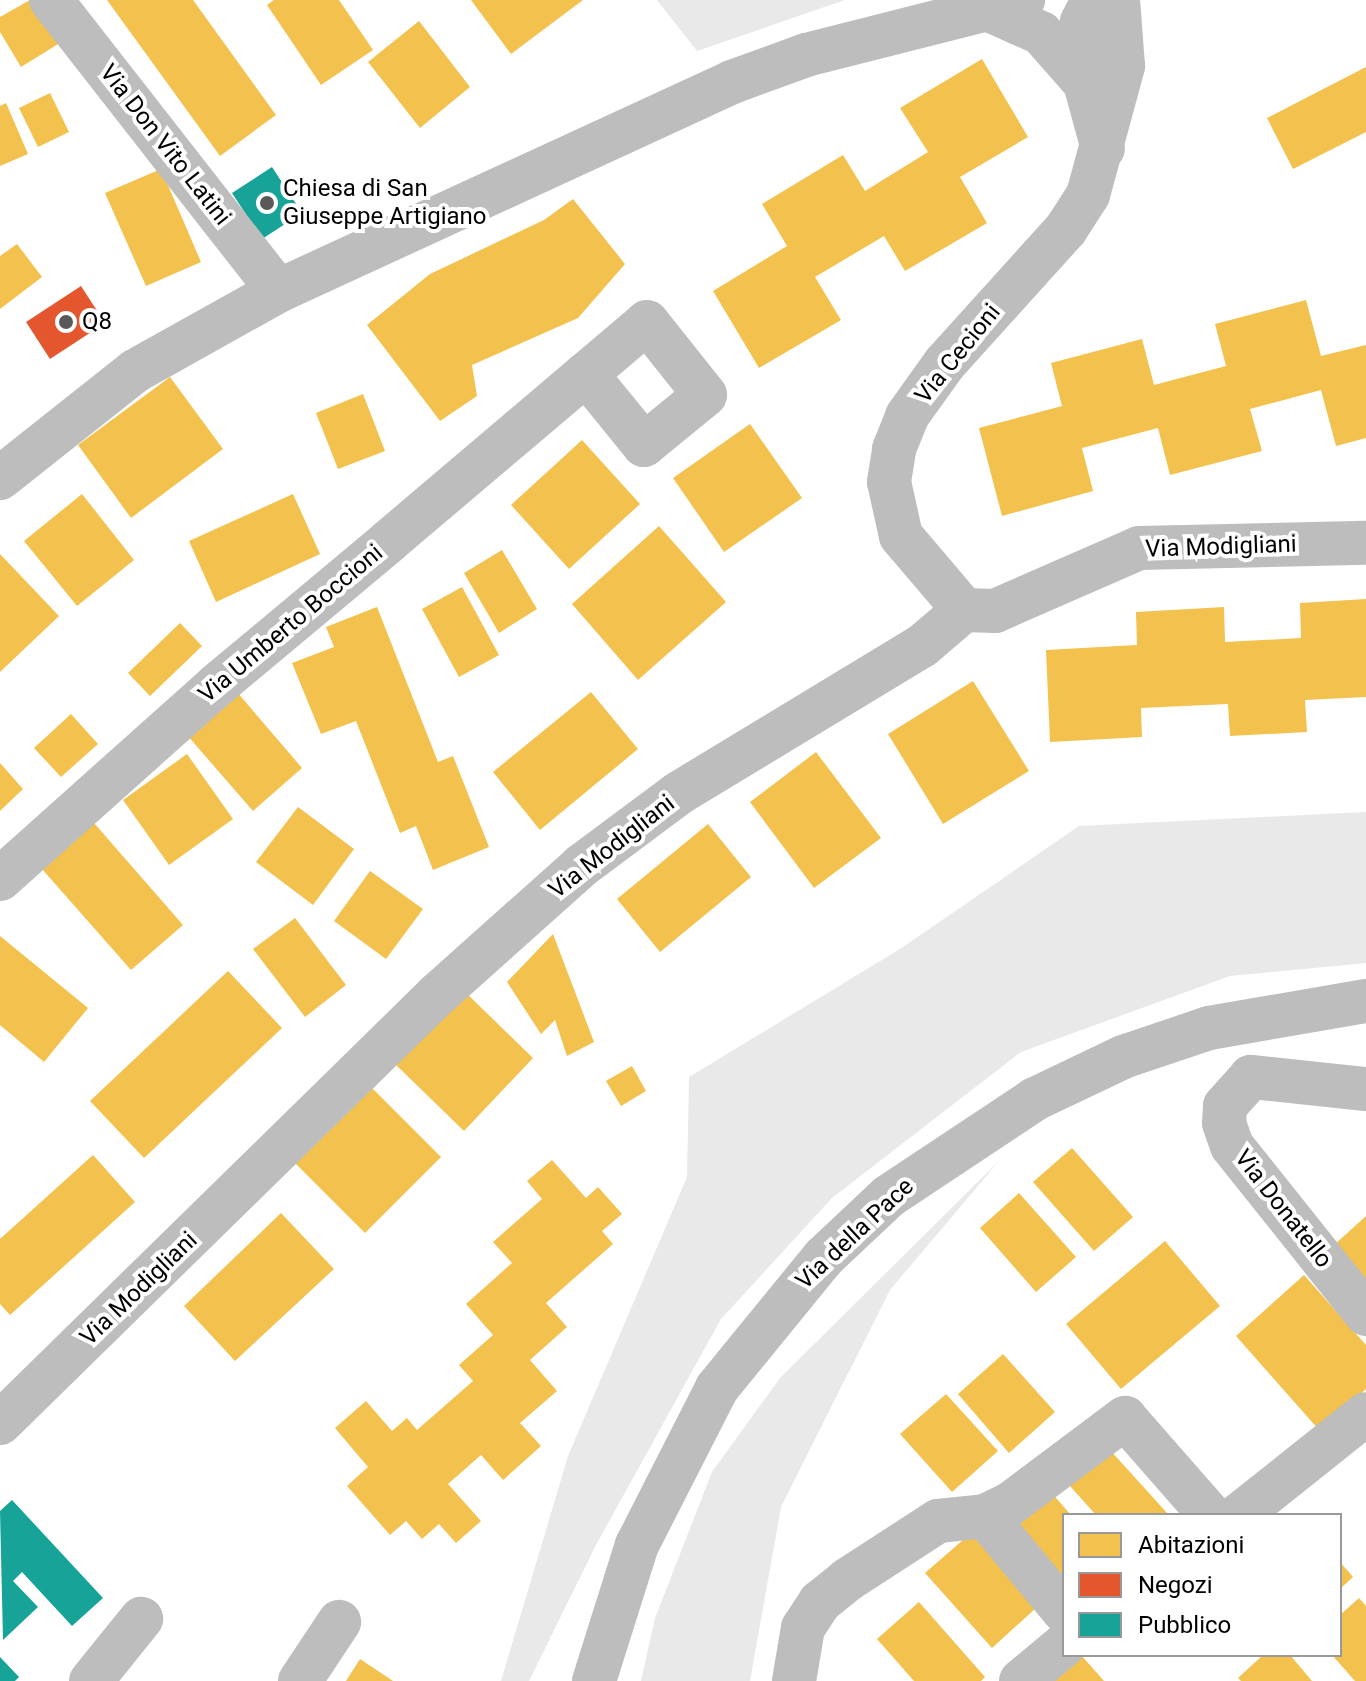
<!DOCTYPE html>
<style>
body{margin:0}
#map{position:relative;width:1366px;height:1681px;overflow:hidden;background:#fff;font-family:Roboto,sans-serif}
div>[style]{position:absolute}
.green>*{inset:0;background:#e9e9e9}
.homes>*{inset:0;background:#f2c14e}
.shops>*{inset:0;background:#e4572e}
.public>*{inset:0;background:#17a398}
.minor>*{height:44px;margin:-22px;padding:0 22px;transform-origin:22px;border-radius:22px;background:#bdbdbd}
.dots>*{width:22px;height:22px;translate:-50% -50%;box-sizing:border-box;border:4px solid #fff;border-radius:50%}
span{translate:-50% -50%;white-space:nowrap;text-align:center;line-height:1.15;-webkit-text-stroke:8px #fff;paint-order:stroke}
.street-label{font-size:24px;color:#000}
.poi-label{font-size:24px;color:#000}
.left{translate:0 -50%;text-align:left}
.legend{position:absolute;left:1062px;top:1513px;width:280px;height:144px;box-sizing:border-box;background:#fff;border:2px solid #999;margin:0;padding:10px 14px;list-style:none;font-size:24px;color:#000}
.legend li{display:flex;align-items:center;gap:16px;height:40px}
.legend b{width:40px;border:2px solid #999}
</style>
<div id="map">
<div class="green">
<i style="clip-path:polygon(657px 0,845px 0,697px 51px)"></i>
<i style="clip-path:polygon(1366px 812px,1366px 963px,1230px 976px,1021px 1052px,832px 1198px,721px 1319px,596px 1545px,529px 1681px,501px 1681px,568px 1456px,687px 1177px,689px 1077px,900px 949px,1079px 826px)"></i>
<i style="clip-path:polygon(999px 1161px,890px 1290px,781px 1507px,750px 1681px,641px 1681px,655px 1618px,712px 1472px,780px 1378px)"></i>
</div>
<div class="homes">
<i style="clip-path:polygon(30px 0,63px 41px,21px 67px,0 32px,0 17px)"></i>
<i style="clip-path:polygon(107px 0,193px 0,276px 115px,220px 156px)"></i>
<i style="clip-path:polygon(274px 0,339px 0,373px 50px,321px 85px,267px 5px)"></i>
<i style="clip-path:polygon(471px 0,583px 0,511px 54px)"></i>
<i style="clip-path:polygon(419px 21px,470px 87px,420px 128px,368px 62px)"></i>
<i style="clip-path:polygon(982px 59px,1028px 137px,960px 177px,987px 223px,905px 271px,884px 236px,815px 277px,841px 320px,759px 368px,713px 291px,787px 246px,762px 204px,843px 155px,865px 191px,928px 152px,900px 108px)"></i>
<i style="clip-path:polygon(1366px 67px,1366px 132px,1293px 169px,1267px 118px)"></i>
<i style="clip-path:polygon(50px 93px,69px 132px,38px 147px,19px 108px)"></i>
<i style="clip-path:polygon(6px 103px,28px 154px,0 166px,0 106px)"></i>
<i style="clip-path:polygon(161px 169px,201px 262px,146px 286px,105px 193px)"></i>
<i style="clip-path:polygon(573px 199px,625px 264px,578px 318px,472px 365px,477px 396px,440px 421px,367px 325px,430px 274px,544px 220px)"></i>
<i style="clip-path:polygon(17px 244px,42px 277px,0 309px,0 256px)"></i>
<i style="clip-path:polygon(1306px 300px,1321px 356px,1366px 345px,1366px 438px,1336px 446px,1321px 390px,1250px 409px,1262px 451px,1170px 475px,1158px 428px,1082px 448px,1093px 491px,1002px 516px,979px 428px,1062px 406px,1051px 363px,1142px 339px,1154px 385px,1226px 366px,1215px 324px)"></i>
<i style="clip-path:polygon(170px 377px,223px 449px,131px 518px,78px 445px)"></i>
<i style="clip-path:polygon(363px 394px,385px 451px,338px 469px,316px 413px)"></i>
<i style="clip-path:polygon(750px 424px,802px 498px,724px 552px,673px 478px)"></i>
<i style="clip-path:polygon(582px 440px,640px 504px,569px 569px,511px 505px)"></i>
<i style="clip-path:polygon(82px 494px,134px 560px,77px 606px,24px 541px)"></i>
<i style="clip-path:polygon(293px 494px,320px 554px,216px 602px,189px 541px)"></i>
<i style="clip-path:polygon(659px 526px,726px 602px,638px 680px,572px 604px)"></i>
<i style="clip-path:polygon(502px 550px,537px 609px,499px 633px,464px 573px)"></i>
<i style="clip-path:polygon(0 554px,59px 616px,0 672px)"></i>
<i style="clip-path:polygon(462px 587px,499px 655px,459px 677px,422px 609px)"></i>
<i style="clip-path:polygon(1366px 599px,1366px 697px,1305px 700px,1307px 732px,1230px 736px,1228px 704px,1141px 708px,1142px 737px,1050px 742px,1046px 650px,1137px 645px,1136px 612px,1224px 607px,1225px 642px,1301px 638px,1300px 603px)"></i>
<i style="clip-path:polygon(377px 607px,438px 762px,453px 756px,489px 847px,433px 870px,416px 826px,400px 833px,356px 721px,321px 734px,292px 663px,334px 647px,326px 627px)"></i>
<i style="clip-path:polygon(180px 623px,202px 646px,150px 696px,128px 673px)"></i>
<i style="clip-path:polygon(973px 681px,1029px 771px,943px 824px,888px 734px)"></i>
<i style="clip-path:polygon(237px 692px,302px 768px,253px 811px,187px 735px)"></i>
<i style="clip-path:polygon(591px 692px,638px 749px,540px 830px,493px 772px)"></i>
<i style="clip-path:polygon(71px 714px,98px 744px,61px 777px,34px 748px)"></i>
<i style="clip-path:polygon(816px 752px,881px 838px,814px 888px,750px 802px)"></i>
<i style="clip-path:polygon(187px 754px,233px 819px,169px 865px,123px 800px)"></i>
<i style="clip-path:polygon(0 763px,23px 789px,0 811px)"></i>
<i style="clip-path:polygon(298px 807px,354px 849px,313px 905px,256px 862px)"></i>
<i style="clip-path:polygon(94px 823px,183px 925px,131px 970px,42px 869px)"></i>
<i style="clip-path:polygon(708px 824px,751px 877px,660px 952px,617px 899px)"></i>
<i style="clip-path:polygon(370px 871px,423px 909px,386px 959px,334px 921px)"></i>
<i style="clip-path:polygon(295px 918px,346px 985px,305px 1017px,253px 949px)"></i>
<i style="clip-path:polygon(553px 934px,594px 1042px,567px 1056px,555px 1020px,541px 1034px,507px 982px)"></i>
<i style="clip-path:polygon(0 936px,88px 1008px,44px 1062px,0 1025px)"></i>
<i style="clip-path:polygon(228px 971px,282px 1028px,144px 1158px,90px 1101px)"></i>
<i style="clip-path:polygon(462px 989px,533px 1058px,464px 1131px,393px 1062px)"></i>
<i style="clip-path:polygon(632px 1066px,646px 1091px,621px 1106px,606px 1081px)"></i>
<i style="clip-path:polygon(369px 1085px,441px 1157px,365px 1233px,293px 1161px)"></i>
<i style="clip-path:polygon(1072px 1148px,1133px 1217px,1094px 1251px,1033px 1182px)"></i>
<i style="clip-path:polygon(93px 1155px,135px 1202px,10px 1315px,0 1304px,0 1239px)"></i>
<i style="clip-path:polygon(552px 1160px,586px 1198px,598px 1187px,622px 1214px,602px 1231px,613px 1244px,546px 1303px,567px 1327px,530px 1360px,557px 1391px,520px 1423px,541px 1446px,503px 1480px,481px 1455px,448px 1484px,481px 1521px,456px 1543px,439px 1524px,422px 1539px,406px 1521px,390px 1535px,347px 1486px,368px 1467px,335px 1428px,366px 1401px,392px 1431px,407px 1418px,417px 1430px,473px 1381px,459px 1365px,493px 1335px,466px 1304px,512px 1263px,493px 1242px,542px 1199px,527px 1181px)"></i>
<i style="clip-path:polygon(1019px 1193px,1076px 1257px,1036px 1292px,980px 1228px)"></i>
<i style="clip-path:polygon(281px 1213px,334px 1269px,235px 1361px,184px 1306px)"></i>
<i style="clip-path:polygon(1366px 1216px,1366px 1282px,1334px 1245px)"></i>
<i style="clip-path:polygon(1165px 1241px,1220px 1306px,1121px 1389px,1066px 1324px)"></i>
<i style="clip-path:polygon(1304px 1275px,1366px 1345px,1366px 1389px,1320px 1431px,1236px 1336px)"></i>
<i style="clip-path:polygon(1003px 1354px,1055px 1412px,1009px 1453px,958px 1394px)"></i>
<i style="clip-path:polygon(946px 1394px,998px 1451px,952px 1492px,900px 1434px)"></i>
<i style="clip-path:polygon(1110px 1450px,1167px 1513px,1165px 1515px,1096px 1515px,1070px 1486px)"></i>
<i style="clip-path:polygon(1049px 1490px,1071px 1515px,1064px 1515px,1064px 1586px,1011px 1525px)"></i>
<i style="clip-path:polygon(971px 1533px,1036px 1608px,992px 1648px,925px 1573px)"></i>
<i style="clip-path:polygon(1340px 1562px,1353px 1577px,1340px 1589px)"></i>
<i style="clip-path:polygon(1359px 1598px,1366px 1606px,1366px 1681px,1355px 1681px,1332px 1655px,1340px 1655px,1340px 1615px)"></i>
<i style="clip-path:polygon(919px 1602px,985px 1677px,981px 1681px,914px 1681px,877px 1639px)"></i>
<i style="clip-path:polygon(1081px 1655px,1104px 1681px,1050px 1681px)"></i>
<i style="clip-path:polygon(1263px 1655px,1290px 1655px,1312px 1681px,1241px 1681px,1238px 1678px)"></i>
<i style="clip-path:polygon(360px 1659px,393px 1681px,346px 1681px)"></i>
</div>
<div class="shops">
<i style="clip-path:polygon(81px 286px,105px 323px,50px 359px,26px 322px)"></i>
</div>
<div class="public">
<i style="clip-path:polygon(272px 167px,302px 213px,262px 239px,232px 193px)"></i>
<i style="clip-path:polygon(12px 1500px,103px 1598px,72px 1626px,22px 1572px,13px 1581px,38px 1607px,3px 1640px,0 1511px)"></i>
<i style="clip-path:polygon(0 1657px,19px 1677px,15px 1681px,0 1681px)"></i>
</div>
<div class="minor">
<i style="left:51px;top:0;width:369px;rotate:52deg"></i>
<i style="left:1093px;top:0;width:25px;rotate:117deg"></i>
<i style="left:1082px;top:22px;width:25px;rotate:90deg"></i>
<i style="left:1082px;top:47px;width:36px;rotate:85deg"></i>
<i style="left:1085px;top:83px;width:68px;rotate:74.7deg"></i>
<i style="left:987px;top:9px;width:59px;rotate:24deg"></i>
<i style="left:1041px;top:33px;width:67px;rotate:48.7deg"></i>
<i style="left:0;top:478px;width:172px;rotate:-38.4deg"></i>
<i style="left:135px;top:371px;width:164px;rotate:-29.2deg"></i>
<i style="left:278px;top:291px;width:500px;rotate:-24.7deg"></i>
<i style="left:732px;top:82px;width:79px;rotate:-20deg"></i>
<i style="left:806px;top:55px;width:224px;rotate:-14.2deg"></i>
<i style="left:964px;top:610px;width:97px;rotate:-130.4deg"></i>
<i style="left:901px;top:536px;width:55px;rotate:-102.5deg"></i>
<i style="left:889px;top:482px;width:33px;rotate:-81deg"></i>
<i style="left:894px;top:449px;width:35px;rotate:-68deg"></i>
<i style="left:907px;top:416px;width:65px;rotate:-54.4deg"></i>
<i style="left:945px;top:363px;width:181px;rotate:-47.9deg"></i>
<i style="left:1066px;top:229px;width:40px;rotate:-57.1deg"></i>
<i style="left:1088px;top:195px;width:134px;rotate:-74.8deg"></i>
<i style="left:1123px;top:66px;width:66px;rotate:-94.3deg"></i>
<i style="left:0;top:879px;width:291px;rotate:-41.8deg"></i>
<i style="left:217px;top:685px;width:224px;rotate:-39.9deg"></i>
<i style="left:389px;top:541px;width:258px;rotate:-40.3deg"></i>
<i style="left:586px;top:374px;width:80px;rotate:-40.4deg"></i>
<i style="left:647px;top:322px;width:93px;rotate:51.5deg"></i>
<i style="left:705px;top:395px;width:79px;rotate:140.7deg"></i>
<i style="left:644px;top:445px;width:92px;rotate:-129.2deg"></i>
<i style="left:1366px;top:1089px;width:116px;rotate:-174deg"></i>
<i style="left:1251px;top:1077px;width:39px;rotate:132deg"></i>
<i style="left:1225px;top:1106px;width:17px;rotate:93deg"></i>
<i style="left:1224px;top:1123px;width:24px;rotate:71deg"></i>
<i style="left:1232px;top:1146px;width:215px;rotate:51.4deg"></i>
<i style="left:0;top:1423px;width:613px;rotate:-44.41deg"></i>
<i style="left:438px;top:994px;width:192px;rotate:-41.8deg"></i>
<i style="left:581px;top:866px;width:122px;rotate:-36.7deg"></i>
<i style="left:679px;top:793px;width:284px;rotate:-31.2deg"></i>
<i style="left:922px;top:646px;width:55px;rotate:-40.6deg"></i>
<i style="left:964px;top:610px;width:31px;rotate:2deg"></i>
<i style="left:995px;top:611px;width:157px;rotate:-23.6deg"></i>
<i style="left:1139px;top:548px;width:227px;rotate:-1.3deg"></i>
<i style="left:1239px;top:1515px;width:162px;rotate:-38.5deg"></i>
<i style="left:985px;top:1516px;width:124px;rotate:50.3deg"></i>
<i style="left:91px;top:1681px;width:80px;rotate:-51.1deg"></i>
<i style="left:300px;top:1681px;width:71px;rotate:-56.5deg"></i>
<i style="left:594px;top:1681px;width:143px;rotate:-72.5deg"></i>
<i style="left:637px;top:1545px;width:176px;rotate:-63deg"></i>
<i style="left:717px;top:1388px;width:169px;rotate:-50.8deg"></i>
<i style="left:824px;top:1257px;width:89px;rotate:-43.2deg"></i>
<i style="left:889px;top:1196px;width:175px;rotate:-33.6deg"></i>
<i style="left:1035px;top:1099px;width:98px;rotate:-25.5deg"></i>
<i style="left:1123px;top:1057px;width:91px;rotate:-18.6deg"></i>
<i style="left:1209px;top:1028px;width:159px;rotate:-9.8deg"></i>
<i style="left:794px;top:1681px;width:54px;rotate:-80.4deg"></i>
<i style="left:803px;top:1628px;width:31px;rotate:-57deg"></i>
<i style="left:820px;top:1602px;width:35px;rotate:-39deg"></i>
<i style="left:847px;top:1580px;width:108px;rotate:-33deg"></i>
<i style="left:938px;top:1521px;width:47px;rotate:-6.1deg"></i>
<i style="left:985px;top:1516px;width:28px;rotate:-26deg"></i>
<i style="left:1010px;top:1504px;width:144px;rotate:-36.8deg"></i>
<i style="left:1125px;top:1418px;width:129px;rotate:48.8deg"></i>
<i style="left:1021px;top:1681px;width:56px;rotate:-39.9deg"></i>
</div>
<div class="dots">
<i style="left:267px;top:203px;background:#595959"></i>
<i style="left:66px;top:322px;background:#595959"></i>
</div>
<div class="street-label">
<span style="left:165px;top:145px;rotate:52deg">Via Don Vito Latini</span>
<span style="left:958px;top:354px;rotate:-51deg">Via Cecioni</span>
<span style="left:1221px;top:547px;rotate:-2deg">Via Modigliani</span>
<span style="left:291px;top:624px;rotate:-40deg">Via Umberto Boccioni</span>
<span style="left:612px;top:847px;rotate:-38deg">Via Modigliani</span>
<span style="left:1283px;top:1209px;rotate:52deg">Via Donatello</span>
<span style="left:855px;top:1234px;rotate:-43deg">Via della Pace</span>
<span style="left:139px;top:1289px;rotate:-44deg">Via Modigliani</span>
</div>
<div class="poi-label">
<span class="left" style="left:283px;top:203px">Chiesa di San<br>Giuseppe Artigiano</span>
<span class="left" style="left:82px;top:322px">Q8</span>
</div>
<ul class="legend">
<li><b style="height:22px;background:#f2c14e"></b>Abitazioni</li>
<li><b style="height:22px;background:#e4572e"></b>Negozi</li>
<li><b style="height:22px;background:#17a398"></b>Pubblico</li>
</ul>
</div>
